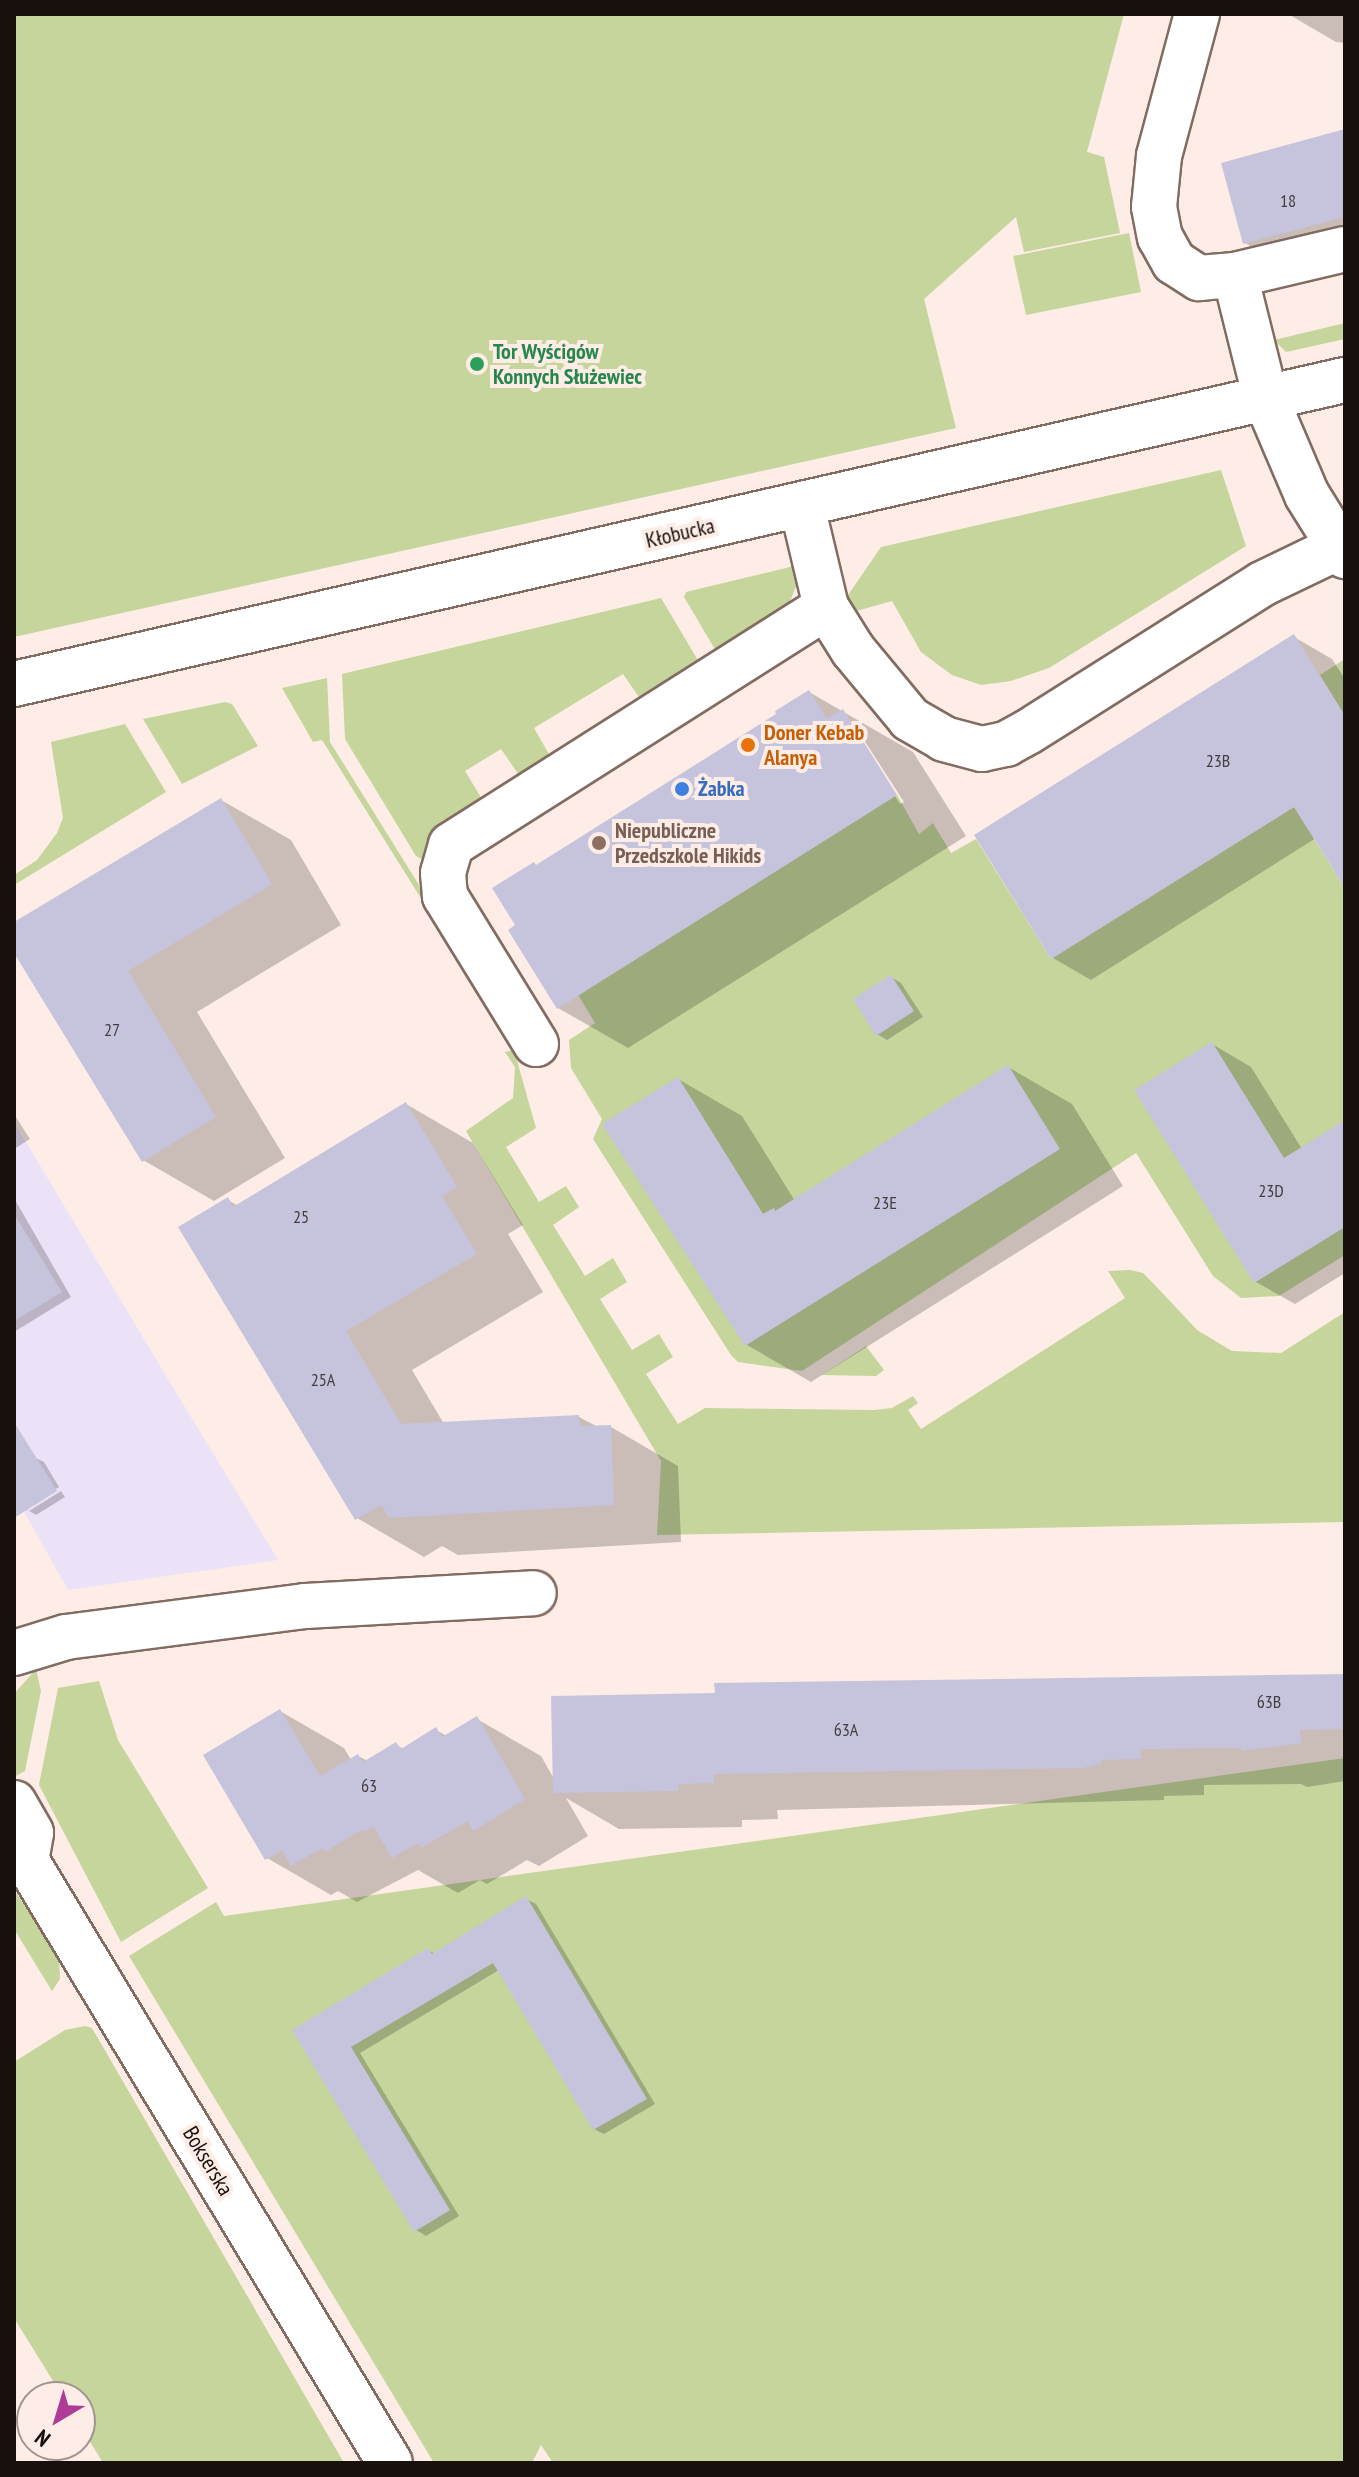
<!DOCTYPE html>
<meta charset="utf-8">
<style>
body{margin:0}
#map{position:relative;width:1359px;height:2477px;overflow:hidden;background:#fdede6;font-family:"PT Sans Narrow",sans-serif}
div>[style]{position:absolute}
.commercial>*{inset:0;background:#ece2f7}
.green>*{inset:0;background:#c5d59c}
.shadow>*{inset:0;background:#0003}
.building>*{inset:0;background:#c6c4dc}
.roads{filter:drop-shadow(2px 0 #826c62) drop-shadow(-2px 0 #826c62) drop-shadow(0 2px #826c62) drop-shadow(0 -2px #826c62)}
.street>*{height:44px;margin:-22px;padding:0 22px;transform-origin:22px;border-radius:22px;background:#fff}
.secondary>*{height:44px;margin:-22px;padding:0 22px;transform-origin:22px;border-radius:22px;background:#fff}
.dots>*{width:22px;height:22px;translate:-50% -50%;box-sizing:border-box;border:4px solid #fdede6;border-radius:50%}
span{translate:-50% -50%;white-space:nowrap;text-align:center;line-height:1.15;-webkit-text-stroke:8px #fdede6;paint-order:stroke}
.number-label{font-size:18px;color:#443d40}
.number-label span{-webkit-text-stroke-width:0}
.leisure-label{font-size:22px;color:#27864d;font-weight:700}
.left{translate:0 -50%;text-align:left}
.street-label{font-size:22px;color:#18100c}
.food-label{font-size:22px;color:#c56008;font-weight:700}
.shop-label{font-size:22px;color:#366cbe;font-weight:700}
.education-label{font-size:22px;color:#785e54;font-weight:700}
.frame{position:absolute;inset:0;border:16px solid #18100c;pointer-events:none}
.north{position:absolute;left:16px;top:2381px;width:80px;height:80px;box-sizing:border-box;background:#fdede6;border:2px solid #a1958f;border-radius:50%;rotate:218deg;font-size:22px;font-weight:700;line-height:32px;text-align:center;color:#18100c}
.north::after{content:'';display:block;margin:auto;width:28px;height:36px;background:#ae3c97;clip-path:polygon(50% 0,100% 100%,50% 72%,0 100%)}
</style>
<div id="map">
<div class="commercial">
<i style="clip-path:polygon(14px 1122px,183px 1404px,278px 1560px,68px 1590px,14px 1494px)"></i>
</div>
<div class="green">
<i style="clip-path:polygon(14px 14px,1124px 14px,1087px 152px,1104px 157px,1120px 233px,1024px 252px,1016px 217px,924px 299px,956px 428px,14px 637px)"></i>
<i style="clip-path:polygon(1129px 233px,1141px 292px,1026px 315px,1013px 256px)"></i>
<i style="clip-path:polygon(1345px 323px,1345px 339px,1286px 352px,1274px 340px)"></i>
<i style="clip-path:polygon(1221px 470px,1246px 546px,1049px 668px,1011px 681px,981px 685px,952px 675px,921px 652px,892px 601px,853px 612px,846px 598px,881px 547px)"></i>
<i style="clip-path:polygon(794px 566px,798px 581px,789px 604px,716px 651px,684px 597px,686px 592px)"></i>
<i style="clip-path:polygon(661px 598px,699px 662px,641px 700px,623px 674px,534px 728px,550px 756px,519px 775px,501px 749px,465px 771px,482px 799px,437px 830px,428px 842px,423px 860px,416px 856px,345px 739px,342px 674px)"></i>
<i style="clip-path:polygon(1345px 659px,1345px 716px,1320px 675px)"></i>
<i style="clip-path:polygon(327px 678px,330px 742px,424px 893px,427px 908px,322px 740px,313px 742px,282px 688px)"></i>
<i style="clip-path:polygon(225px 702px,232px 704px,258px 746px,182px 784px,143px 719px)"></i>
<i style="clip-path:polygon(125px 724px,166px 792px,14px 885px,14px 875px,37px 860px,57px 833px,63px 818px,51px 742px)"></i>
<i style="clip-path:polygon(897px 795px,919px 834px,933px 823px,951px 853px,976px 839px,1051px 959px,1294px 807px,1345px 888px,1345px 1255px,1279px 1296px,1241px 1298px,1213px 1276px,1136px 1153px,802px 1371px,738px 1362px,731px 1355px,593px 1139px,602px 1119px,571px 1068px,569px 1040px,595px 1023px,574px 988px,714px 910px)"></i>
<i style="clip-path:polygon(514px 1050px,536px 1128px,506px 1147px,539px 1202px,566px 1186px,579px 1207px,553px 1225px,585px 1276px,613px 1258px,627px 1282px,600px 1299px,632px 1350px,659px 1334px,673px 1357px,646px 1374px,678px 1424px,705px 1408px,874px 1410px,892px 1408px,913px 1396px,918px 1403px,908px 1410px,921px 1429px,1125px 1298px,1108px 1271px,1130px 1270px,1143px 1273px,1153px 1283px,1197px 1330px,1232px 1351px,1281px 1353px,1345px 1312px,1345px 1522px,657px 1535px,661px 1461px,466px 1131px,513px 1098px,515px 1067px,505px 1052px)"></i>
<i style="clip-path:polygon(866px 1346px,884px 1370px,876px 1376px,822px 1375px)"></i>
<i style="clip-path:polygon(36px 1669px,41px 1691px,25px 1771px,14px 1777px,14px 1694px)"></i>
<i style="clip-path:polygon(99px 1681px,118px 1740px,208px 1888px,121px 1942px,39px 1785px,58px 1688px)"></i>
<i style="clip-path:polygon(1345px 1758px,1345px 2463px,553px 2463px,541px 2445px,532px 2463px,434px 2463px,129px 1956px,216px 1902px,224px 1916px)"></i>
<i style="clip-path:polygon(14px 1890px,59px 1956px,60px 1979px,52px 1991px,14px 1929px)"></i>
<i style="clip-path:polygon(85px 2026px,92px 2028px,344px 2463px,103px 2463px,80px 2425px,80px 2397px,63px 2397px,14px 2318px,14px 2062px,65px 2030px)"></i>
</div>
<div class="shadow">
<i style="clip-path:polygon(1288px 14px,1345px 14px,1345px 43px,1336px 42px)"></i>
<i style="clip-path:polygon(1345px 131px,1345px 260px,1297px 273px,1245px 243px)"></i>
<i style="clip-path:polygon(1294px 637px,1332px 659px,1345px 679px,1345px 884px,1316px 838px,1091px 980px,1053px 958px)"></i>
<i style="clip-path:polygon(evenodd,809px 692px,913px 752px,966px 836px,628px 1048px,558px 1008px,517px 926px,537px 866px,779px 714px,809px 692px,860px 740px,864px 740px,904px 802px,900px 804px,860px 740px)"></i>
<i style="clip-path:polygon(221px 800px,291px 840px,341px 925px,197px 1012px,285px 1158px,214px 1201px,143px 1160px,14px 949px,14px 924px)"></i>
<i style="clip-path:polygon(891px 977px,901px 983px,923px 1017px,887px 1040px,877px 1034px)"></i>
<i style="clip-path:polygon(1212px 1044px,1251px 1067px,1302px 1149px,1345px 1122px,1345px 1273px,1295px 1304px,1256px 1282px)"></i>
<i style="clip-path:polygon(1008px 1067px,1072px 1104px,1123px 1186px,811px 1382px,747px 1345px,678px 1079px,742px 1116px,795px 1201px)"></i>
<i style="clip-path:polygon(406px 1104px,473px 1143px,523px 1225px,508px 1234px,543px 1292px,412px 1370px,444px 1424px,579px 1417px,598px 1427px,611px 1427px,678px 1466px,681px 1542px,458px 1555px,442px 1546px,424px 1557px,357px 1518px,228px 1200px,238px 1206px)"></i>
<i style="clip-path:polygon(14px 1114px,30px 1139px,14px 1149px)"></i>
<i style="clip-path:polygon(14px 1198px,71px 1297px,14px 1332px)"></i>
<i style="clip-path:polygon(34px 1457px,44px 1462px,59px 1487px,28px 1507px,28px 1511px,14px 1490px,14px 1469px)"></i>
<i style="clip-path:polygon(61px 1491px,65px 1497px,36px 1515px,29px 1511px)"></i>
<i style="clip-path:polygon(1345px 1676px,1345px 1781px,1307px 1787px,1301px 1784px,1204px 1785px,1204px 1795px,1164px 1796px,1164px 1800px,777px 1810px,778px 1819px,742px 1820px,742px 1827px,619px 1829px,566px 1798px,588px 1836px,539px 1866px,527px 1860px,487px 1884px,480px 1880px,458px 1893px,418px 1870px,357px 1902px,338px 1891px,331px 1895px,267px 1858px,280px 1711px,344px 1748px,351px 1760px,358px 1756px,368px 1761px,396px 1745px,404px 1749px,436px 1730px,447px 1736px,477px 1719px,541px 1756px,554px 1779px)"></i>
<i style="clip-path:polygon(526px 1899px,536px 1904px,655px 2104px,604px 2134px,594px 2129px,499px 1970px,360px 2053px,459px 2216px,426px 2236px,416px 2230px,295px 2031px,428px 1950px,435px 1954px)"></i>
</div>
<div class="building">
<i style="clip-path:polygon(1345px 129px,1345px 217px,1243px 244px,1221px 163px)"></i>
<i style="clip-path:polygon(1294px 634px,1345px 716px,1345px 888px,1294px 807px,1051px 959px,974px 835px)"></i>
<i style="clip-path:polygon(809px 690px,827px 719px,843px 709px,897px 795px,557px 1009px,508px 930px,515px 925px,492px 888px,534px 862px,536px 865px,776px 714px,775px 711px)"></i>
<i style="clip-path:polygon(221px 798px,272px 884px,128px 971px,216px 1117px,142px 1162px,14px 953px,14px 922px)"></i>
<i style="clip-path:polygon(891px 975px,914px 1011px,876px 1036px,853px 999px)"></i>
<i style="clip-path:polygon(1212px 1042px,1284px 1158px,1345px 1120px,1345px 1227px,1254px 1283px,1134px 1090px)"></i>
<i style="clip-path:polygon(1008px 1065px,1060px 1149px,745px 1346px,602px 1124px,678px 1077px,763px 1214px,774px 1208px,775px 1211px)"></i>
<i style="clip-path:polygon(406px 1102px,457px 1187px,442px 1196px,477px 1254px,346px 1331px,401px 1424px,579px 1415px,580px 1426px,611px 1425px,614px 1505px,389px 1518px,381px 1505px,355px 1520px,178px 1227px,228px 1197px,233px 1207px)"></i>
<i style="clip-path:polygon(14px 1214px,62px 1292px,14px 1321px)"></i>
<i style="clip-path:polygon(14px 1422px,57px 1491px,14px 1518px)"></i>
<i style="clip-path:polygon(1345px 1674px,1345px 1729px,1300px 1730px,1301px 1743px,1241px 1751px,1241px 1748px,1140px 1749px,1141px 1759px,1101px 1760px,1101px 1764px,1082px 1768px,714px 1774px,714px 1783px,679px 1784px,678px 1791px,553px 1793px,551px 1696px,715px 1693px,714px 1683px)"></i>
<i style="clip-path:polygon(280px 1709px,320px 1776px,358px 1754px,363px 1762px,396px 1742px,401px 1749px,436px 1727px,442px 1737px,477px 1716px,525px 1799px,473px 1831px,468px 1821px,421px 1848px,418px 1843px,392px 1858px,374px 1827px,364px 1832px,363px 1829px,325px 1852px,323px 1847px,291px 1866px,282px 1850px,265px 1860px,203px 1755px)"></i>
<i style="clip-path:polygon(526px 1896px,647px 2099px,593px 2130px,493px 1963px,351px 2047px,450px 2210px,414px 2232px,292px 2030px,428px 1948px,432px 1954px)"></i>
</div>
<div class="roads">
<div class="street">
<i style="left:1197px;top:14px;width:147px;rotate:105deg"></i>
<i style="left:1159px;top:156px;width:51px;rotate:95.6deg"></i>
<i style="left:1154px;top:207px;width:31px;rotate:79deg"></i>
<i style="left:1160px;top:237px;width:29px;rotate:61deg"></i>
<i style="left:1174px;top:262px;width:30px;rotate:33deg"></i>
<i style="left:1199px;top:278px;width:36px;rotate:-5deg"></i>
<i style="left:1235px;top:275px;width:128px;rotate:76deg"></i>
<i style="left:1266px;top:399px;width:104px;rotate:66.9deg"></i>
<i style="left:1307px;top:495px;width:72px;rotate:58.1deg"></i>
<i style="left:1235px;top:275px;width:113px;rotate:-13.3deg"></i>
<i style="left:802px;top:506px;width:104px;rotate:76.6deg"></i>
<i style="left:826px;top:607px;width:51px;rotate:57.9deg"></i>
<i style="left:853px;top:650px;width:89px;rotate:50.4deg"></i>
<i style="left:910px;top:719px;width:39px;rotate:30deg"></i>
<i style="left:944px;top:739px;width:39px;rotate:15deg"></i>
<i style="left:982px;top:749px;width:25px;rotate:-12deg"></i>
<i style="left:1006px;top:744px;width:25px;rotate:-29deg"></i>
<i style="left:1028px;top:732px;width:277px;rotate:-32.3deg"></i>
<i style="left:1262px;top:584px;width:85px;rotate:-25.7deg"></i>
<i style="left:536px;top:1044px;width:174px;rotate:-121.6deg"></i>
<i style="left:445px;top:896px;width:23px;rotate:-95deg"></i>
<i style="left:443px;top:873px;width:29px;rotate:-74deg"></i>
<i style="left:451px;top:845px;width:444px;rotate:-32.4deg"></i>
<i style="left:14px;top:1653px;width:54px;rotate:-17.1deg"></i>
<i style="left:66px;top:1637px;width:241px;rotate:-7.4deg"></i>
<i style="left:305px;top:1606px;width:229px;rotate:-3.2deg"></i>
</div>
<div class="secondary">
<i style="left:14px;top:684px;width:1365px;rotate:-12.87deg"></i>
<i style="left:14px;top:1803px;width:34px;rotate:60deg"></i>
<i style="left:31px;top:1833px;width:27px;rotate:100deg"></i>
<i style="left:14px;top:1853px;width:14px;rotate:30deg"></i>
<i style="left:26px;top:1860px;width:704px;rotate:58.88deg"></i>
</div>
</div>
<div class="dots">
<i style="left:477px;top:364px;background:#2e9e5b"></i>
<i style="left:748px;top:745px;background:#e8710a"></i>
<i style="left:682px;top:789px;background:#3f7fe0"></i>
<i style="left:599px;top:843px;background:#8d6e63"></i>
</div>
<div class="number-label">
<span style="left:1288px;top:201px">18</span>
<span style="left:1218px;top:761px">23B</span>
<span style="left:112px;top:1030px">27</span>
<span style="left:1271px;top:1191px">23D</span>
<span style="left:885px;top:1203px">23E</span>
<span style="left:301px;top:1217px">25</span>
<span style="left:323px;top:1380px">25A</span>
<span style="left:1269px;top:1702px">63B</span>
<span style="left:846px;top:1730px">63A</span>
<span style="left:369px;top:1786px">63</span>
</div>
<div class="leisure-label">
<span class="left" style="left:493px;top:364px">Tor Wyścigów<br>Konnych Służewiec</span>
</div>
<div class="street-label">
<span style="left:680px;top:533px;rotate:-13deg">Kłobucka</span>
<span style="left:208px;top:2161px;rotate:59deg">Bokserska</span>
</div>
<div class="food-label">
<span class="left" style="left:764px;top:745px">Doner Kebab<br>Alanya</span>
</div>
<div class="shop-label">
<span class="left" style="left:698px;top:789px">Żabka</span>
</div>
<div class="education-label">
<span class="left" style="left:615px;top:843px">Niepubliczne<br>Przedszkole Hikids</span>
</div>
<div class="frame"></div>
<div class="north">N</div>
</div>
